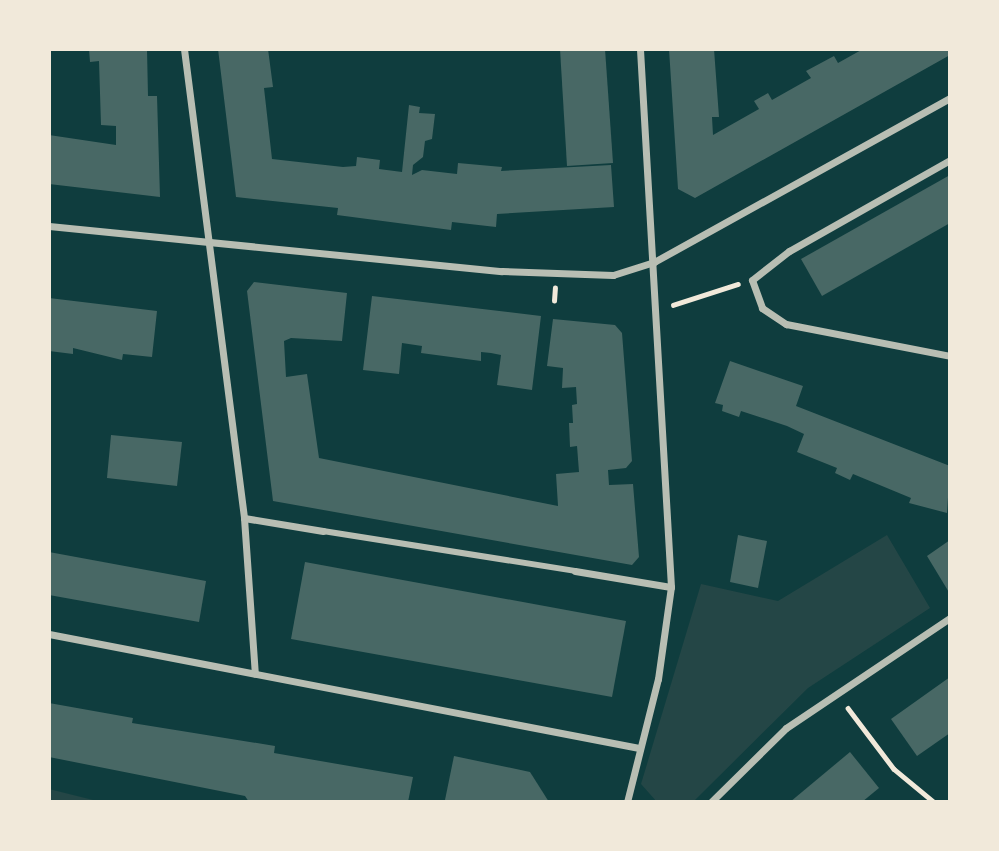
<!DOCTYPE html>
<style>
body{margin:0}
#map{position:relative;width:999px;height:851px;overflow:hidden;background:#0f3d3e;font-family:Rubik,sans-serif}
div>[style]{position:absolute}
.green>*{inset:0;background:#244646}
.building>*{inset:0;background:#486865}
.path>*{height:4.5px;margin:-2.25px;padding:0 2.25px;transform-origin:2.25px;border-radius:2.25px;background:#f1e9da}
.pedestrian>*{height:6px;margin:-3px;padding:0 3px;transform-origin:3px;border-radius:3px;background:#b8beb3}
.minor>*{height:7px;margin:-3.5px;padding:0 3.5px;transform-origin:3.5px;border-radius:3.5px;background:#b8beb3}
span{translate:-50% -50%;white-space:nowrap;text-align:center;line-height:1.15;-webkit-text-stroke:7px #f1e9da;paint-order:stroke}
.frame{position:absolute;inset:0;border:51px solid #f1e9da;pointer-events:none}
</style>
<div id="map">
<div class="green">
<i style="clip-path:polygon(887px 535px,930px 608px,808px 688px,693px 802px,657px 802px,641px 784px,701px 584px,778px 601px)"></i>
<i style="clip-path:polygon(49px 789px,101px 802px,49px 802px)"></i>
</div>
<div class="building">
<i style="clip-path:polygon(89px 49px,147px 49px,148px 96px,157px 96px,160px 197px,49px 184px,49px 135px,116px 145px,116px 126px,101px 125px,99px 61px,90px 62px)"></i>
<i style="clip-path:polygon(218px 49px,268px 49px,273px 87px,264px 88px,272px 159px,343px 167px,356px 166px,357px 157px,380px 160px,379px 169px,402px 172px,409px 105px,420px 107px,419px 113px,435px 114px,432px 139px,425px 141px,423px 157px,413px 165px,412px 175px,422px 170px,457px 174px,458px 163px,502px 167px,501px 171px,611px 165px,614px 207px,497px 214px,496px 227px,452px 222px,451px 230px,337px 215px,338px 208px,236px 197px)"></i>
<i style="clip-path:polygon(560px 49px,605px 49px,613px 163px,567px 166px)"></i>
<i style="clip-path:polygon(669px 49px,714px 49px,719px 117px,712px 117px,713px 135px,759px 109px,754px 101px,768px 93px,772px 100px,811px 78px,806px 71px,834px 56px,838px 63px,863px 49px,950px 49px,950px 55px,695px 198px,678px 189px)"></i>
<i style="clip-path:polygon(950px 175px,950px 223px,822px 296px,801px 259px)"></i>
<i style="clip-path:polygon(254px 282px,347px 293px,342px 341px,291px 338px,284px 341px,286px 377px,307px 374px,319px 458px,558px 506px,556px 474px,579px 472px,577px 446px,570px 447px,569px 423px,573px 423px,572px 405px,577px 404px,576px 387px,562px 388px,563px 368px,547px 366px,553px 319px,615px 325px,622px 333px,632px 461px,626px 468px,608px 470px,609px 485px,633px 484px,639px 557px,632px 565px,273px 501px,247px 291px)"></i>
<i style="clip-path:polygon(372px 296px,541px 316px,532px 390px,497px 385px,501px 355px,491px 353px,481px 352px,481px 361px,421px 353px,422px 346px,402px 343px,399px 374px,363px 370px)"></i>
<i style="clip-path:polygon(49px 298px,157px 311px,152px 357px,123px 354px,122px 360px,73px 348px,73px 354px,49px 351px)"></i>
<i style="clip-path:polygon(730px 361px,803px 386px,796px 406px,950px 466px,947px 513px,909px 503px,911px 498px,853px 474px,850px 480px,835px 473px,837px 468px,797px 452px,804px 434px,787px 426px,741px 411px,739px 417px,722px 411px,723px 405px,715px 403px)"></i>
<i style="clip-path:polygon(111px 435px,182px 442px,177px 486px,107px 478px)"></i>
<i style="clip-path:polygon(738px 535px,767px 541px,758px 588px,730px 582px)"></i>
<i style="clip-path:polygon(950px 540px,950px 594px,927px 556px)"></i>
<i style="clip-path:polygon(49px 552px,206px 581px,199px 622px,49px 595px)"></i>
<i style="clip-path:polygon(305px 562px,626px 621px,612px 697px,291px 639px)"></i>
<i style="clip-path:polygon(950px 677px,950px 733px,917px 756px,891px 719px)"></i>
<i style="clip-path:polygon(49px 703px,133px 718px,132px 723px,275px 746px,274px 753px,413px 777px,408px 802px,249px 802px,245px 796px,49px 757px)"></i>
<i style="clip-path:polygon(850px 752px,879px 788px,862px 802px,790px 802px)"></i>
<i style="clip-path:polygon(454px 756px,530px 772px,549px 802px,445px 800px)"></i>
</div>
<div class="path">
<i style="left:554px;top:301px;width:13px;rotate:-86deg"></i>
<i style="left:673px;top:305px;width:68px;rotate:-17.9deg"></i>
<i style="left:848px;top:708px;width:76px;rotate:53deg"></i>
<i style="left:894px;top:769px;width:52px;rotate:39.5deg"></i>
</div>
<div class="pedestrian">
<i style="left:323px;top:531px;width:255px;rotate:9deg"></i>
</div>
<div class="minor">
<i style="left:184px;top:49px;width:473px;rotate:82.7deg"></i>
<i style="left:244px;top:518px;width:156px;rotate:86deg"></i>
<i style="left:950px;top:160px;width:185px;rotate:150.5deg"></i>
<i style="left:789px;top:251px;width:47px;rotate:141.9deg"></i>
<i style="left:752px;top:280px;width:30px;rotate:70deg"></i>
<i style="left:762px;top:308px;width:29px;rotate:34deg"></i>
<i style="left:786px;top:324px;width:167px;rotate:11deg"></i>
<i style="left:49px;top:226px;width:455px;rotate:5.7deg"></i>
<i style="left:502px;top:271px;width:111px;rotate:2.1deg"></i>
<i style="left:613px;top:275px;width:43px;rotate:-17.6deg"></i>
<i style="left:654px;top:262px;width:338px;rotate:-29deg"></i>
<i style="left:244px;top:518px;width:80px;rotate:9.3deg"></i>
<i style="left:575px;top:571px;width:97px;rotate:9.5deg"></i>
<i style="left:49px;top:634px;width:601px;rotate:10.94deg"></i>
<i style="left:627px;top:802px;width:127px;rotate:-75.9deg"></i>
<i style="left:658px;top:679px;width:93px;rotate:-82deg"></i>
<i style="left:671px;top:587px;width:539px;rotate:-93.3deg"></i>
<i style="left:711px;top:802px;width:105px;rotate:-44.6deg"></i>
<i style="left:786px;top:728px;width:197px;rotate:-33.9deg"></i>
</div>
<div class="frame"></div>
</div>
